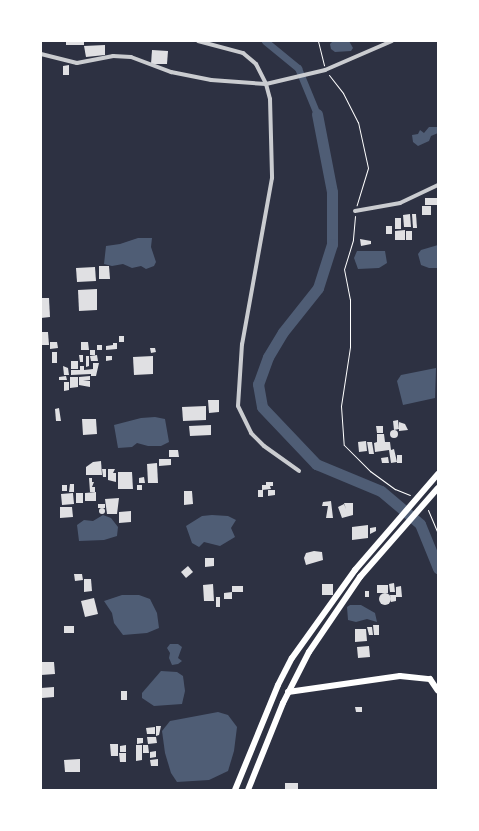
<!DOCTYPE html>
<style>
body{margin:0}
#map{position:relative;width:479px;height:831px;overflow:hidden;background:#2d3142;font-family:"Roboto Condensed",sans-serif}
div>[style]{position:absolute}
.water>*{inset:0;background:#4f5d75}
.canal>*{height:7px;margin:-3.5px;padding:0 3.5px;transform-origin:3.5px;border-radius:3.5px;background:#4f5d75}
.river>*{height:11px;margin:-5.5px;padding:0 5.5px;transform-origin:5.5px;border-radius:5.5px;background:#4f5d75}
.building>*{inset:0;background:#e0e0e3}
.round{border-radius:50%}
.path>*{height:1px;margin:-0.5px;padding:0 0.5px;transform-origin:0.5px;border-radius:0.5px;background:#fff}
.minor>*{height:4px;margin:-2px;padding:0 2px;transform-origin:2px;border-radius:2px;background:#caccd0}
.primary>*{height:6px;margin:-3px;padding:0 3px;transform-origin:3px;border-radius:3px;background:#fff}
span{translate:-50% -50%;white-space:nowrap;text-align:center;line-height:1.15;-webkit-text-stroke:4.5px #fff;paint-order:stroke}
.frame{position:absolute;inset:0;border:42px solid #fff;pointer-events:none}
</style>
<div id="map">
<div class="water">
<i style="clip-path:polygon(349px 41px,353px 48px,351px 51px,335px 52px,331px 49px,330px 44px,332px 42px)"></i>
<i style="clip-path:polygon(429px 127px,438px 127px,438px 133px,431px 136px,429px 141px,418px 146px,413px 142px,412px 135px,418px 134px,420px 130px,424px 133px)"></i>
<i style="clip-path:polygon(138px 238px,152px 238px,151px 247px,156px 262px,154px 266px,146px 269px,141px 266px,132px 268px,123px 264px,112px 266px,104px 264px,106px 246px,120px 244px)"></i>
<i style="clip-path:polygon(438px 245px,438px 268px,429px 268px,421px 265px,418px 254px,421px 250px)"></i>
<i style="clip-path:polygon(357px 251px,385px 251px,387px 263px,379px 268px,358px 269px,354px 258px)"></i>
<i style="clip-path:polygon(436px 368px,435px 398px,403px 405px,397px 381px,401px 375px)"></i>
<i style="clip-path:polygon(155px 417px,165px 419px,169px 442px,161px 446px,148px 446px,137px 443px,132px 447px,118px 448px,114px 425px,141px 418px)"></i>
<i style="clip-path:polygon(103px 515px,111px 518px,118px 527px,117px 536px,104px 540px,79px 541px,77px 525px,84px 520px,93px 521px)"></i>
<i style="clip-path:polygon(212px 515px,228px 516px,236px 520px,231px 528px,235px 537px,220px 546px,204px 542px,199px 547px,192px 543px,186px 526px,202px 516px)"></i>
<i style="clip-path:polygon(122px 595px,139px 595px,150px 599px,157px 613px,159px 628px,147px 633px,123px 635px,114px 623px,112px 613px,104px 601px)"></i>
<i style="clip-path:polygon(350px 605px,361px 605px,375px 613px,377px 622px,367px 619px,356px 622px,348px 620px,347px 607px)"></i>
<i style="clip-path:polygon(170px 644px,178px 644px,182px 647px,178px 658px,182px 661px,178px 664px,172px 665px,169px 658px,170px 653px,167px 648px)"></i>
<i style="clip-path:polygon(161px 671px,177px 672px,183px 676px,185px 691px,182px 704px,154px 706px,142px 698px,142px 693px)"></i>
<i style="clip-path:polygon(218px 712px,228px 715px,237px 727px,234px 751px,228px 771px,209px 780px,177px 782px,171px 773px,165px 753px,162px 731px,170px 721px)"></i>
</div>
<div class="canal">
<i style="left:265px;top:41px;width:43px;rotate:39.3deg"></i>
<i style="left:298px;top:68px;width:50px;rotate:67.6deg"></i>
</div>
<div class="river">
<i style="left:317px;top:114px;width:79px;rotate:79.1deg"></i>
<i style="left:332px;top:192px;width:52px;rotate:90deg"></i>
<i style="left:332px;top:244px;width:46px;rotate:107.7deg"></i>
<i style="left:318px;top:288px;width:56px;rotate:128.5deg"></i>
<i style="left:283px;top:332px;width:29px;rotate:121deg"></i>
<i style="left:268px;top:357px;width:29px;rotate:110deg"></i>
<i style="left:258px;top:384px;width:23px;rotate:80deg"></i>
<i style="left:262px;top:407px;width:79px;rotate:46.5deg"></i>
<i style="left:316px;top:464px;width:70px;rotate:22.6deg"></i>
<i style="left:381px;top:491px;width:51px;rotate:40.2deg"></i>
<i style="left:420px;top:524px;width:48px;rotate:67.8deg"></i>
</div>
<div class="building">
<i style="clip-path:polygon(66px 41px,84px 41px,84px 45px,66px 45px)"></i>
<i style="clip-path:polygon(105px 45px,105px 55px,86px 57px,84px 46px)"></i>
<i style="clip-path:polygon(152px 50px,168px 51px,167px 64px,151px 64px)"></i>
<i style="clip-path:polygon(69px 65px,69px 75px,63px 75px,63px 66px)"></i>
<i style="clip-path:polygon(425px 198px,437px 198px,437px 205px,425px 205px)"></i>
<i style="clip-path:polygon(422px 206px,431px 206px,431px 215px,422px 215px)"></i>
<i style="clip-path:polygon(410px 214px,411px 227px,404px 227px,403px 215px)"></i>
<i style="clip-path:polygon(412px 214px,416px 214px,417px 228px,413px 228px)"></i>
<i style="clip-path:polygon(395px 218px,401px 218px,401px 229px,395px 229px)"></i>
<i style="clip-path:polygon(386px 226px,392px 226px,392px 234px,386px 234px)"></i>
<i style="clip-path:polygon(405px 230px,405px 240px,395px 240px,395px 231px)"></i>
<i style="clip-path:polygon(406px 231px,412px 231px,412px 240px,406px 240px)"></i>
<i style="clip-path:polygon(360px 239px,371px 241px,371px 244px,361px 246px)"></i>
<i style="clip-path:polygon(99px 266px,109px 266px,110px 279px,99px 279px)"></i>
<i style="clip-path:polygon(95px 267px,96px 281px,77px 282px,76px 268px)"></i>
<i style="clip-path:polygon(97px 289px,97px 310px,79px 311px,78px 290px)"></i>
<i style="clip-path:polygon(41px 298px,49px 298px,50px 317px,41px 318px)"></i>
<i style="clip-path:polygon(41px 332px,48px 332px,49px 345px,41px 345px)"></i>
<i style="clip-path:polygon(119px 336px,124px 336px,124px 342px,119px 342px)"></i>
<i style="clip-path:polygon(50px 342px,57px 342px,58px 348px,50px 349px)"></i>
<i style="clip-path:polygon(81px 342px,88px 342px,89px 350px,81px 350px)"></i>
<i style="clip-path:polygon(113px 343px,117px 343px,117px 349px,106px 350px,106px 346px,113px 345px)"></i>
<i style="clip-path:polygon(97px 345px,102px 345px,102px 350px,97px 350px)"></i>
<i style="clip-path:polygon(150px 348px,155px 348px,156px 352px,151px 353px)"></i>
<i style="clip-path:polygon(90px 350px,95px 350px,95px 355px,90px 355px)"></i>
<i style="clip-path:polygon(52px 352px,57px 352px,57px 363px,52px 363px)"></i>
<i style="clip-path:polygon(79px 355px,83px 355px,83px 362px,80px 362px)"></i>
<i style="clip-path:polygon(97px 355px,98px 361px,91px 361px,90px 356px)"></i>
<i style="clip-path:polygon(86px 356px,89px 356px,89px 366px,86px 367px)"></i>
<i style="clip-path:polygon(106px 356px,112px 356px,112px 360px,106px 361px)"></i>
<i style="clip-path:polygon(153px 356px,153px 374px,134px 375px,133px 357px)"></i>
<i style="clip-path:polygon(71px 361px,78px 361px,78px 369px,71px 369px)"></i>
<i style="clip-path:polygon(93px 363px,99px 363px,96px 376px,91px 376px,91px 374px,71px 375px,71px 370px,80px 370px,80px 366px,84px 366px,84px 370px,93px 369px)"></i>
<i style="clip-path:polygon(63px 366px,68px 368px,69px 375px,64px 375px)"></i>
<i style="clip-path:polygon(66px 376px,67px 380px,59px 380px,59px 377px)"></i>
<i style="clip-path:polygon(90px 376px,90px 380px,83px 381px,90px 381px,90px 387px,79px 385px,79px 377px)"></i>
<i style="clip-path:polygon(70px 377px,78px 377px,78px 387px,70px 388px)"></i>
<i style="clip-path:polygon(64px 382px,69px 382px,69px 390px,64px 391px)"></i>
<i style="clip-path:polygon(208px 400px,219px 400px,219px 412px,209px 413px)"></i>
<i style="clip-path:polygon(206px 406px,206px 420px,183px 421px,182px 407px)"></i>
<i style="clip-path:polygon(59px 408px,61px 421px,56px 421px,55px 409px)"></i>
<i style="clip-path:polygon(82px 419px,96px 419px,97px 434px,83px 435px)"></i>
<i style="clip-path:polygon(398px 420px,399px 429px,394px 430px,393px 421px)"></i>
<i style="clip-path:polygon(399px 422px,405px 424px,408px 430px,399px 431px)"></i>
<i style="clip-path:polygon(211px 425px,211px 435px,190px 436px,189px 426px)"></i>
<i style="clip-path:polygon(376px 426px,383px 426px,383px 433px,377px 433px)"></i>
<i class="round" style="left:390px;top:430px;width:8px;height:8px"></i>
<i style="clip-path:polygon(377px 434px,384px 434px,385px 442px,390px 442px,391px 450px,394px 449px,397px 462px,391px 463px,389px 450px,375px 452px,374px 443px,377px 442px)"></i>
<i style="clip-path:polygon(366px 441px,367px 451px,359px 452px,358px 442px)"></i>
<i style="clip-path:polygon(367px 442px,372px 442px,374px 454px,369px 454px)"></i>
<i style="clip-path:polygon(169px 450px,178px 450px,179px 457px,169px 457px)"></i>
<i style="clip-path:polygon(397px 455px,402px 455px,402px 463px,397px 463px)"></i>
<i style="clip-path:polygon(388px 457px,389px 463px,382px 463px,381px 458px)"></i>
<i style="clip-path:polygon(159px 459px,171px 459px,171px 465px,159px 466px)"></i>
<i style="clip-path:polygon(101px 461px,102px 475px,86px 475px,86px 467px,93px 462px)"></i>
<i style="clip-path:polygon(157px 463px,158px 483px,148px 483px,147px 464px)"></i>
<i style="clip-path:polygon(102px 469px,106px 469px,106px 477px,103px 477px)"></i>
<i style="clip-path:polygon(108px 469px,115px 469px,113px 473px,116px 473px,116px 482px,108px 480px)"></i>
<i style="clip-path:polygon(118px 472px,132px 472px,133px 489px,118px 489px)"></i>
<i style="clip-path:polygon(144px 477px,145px 483px,139px 483px,139px 478px)"></i>
<i style="clip-path:polygon(89px 478px,92px 478px,92px 482px,94px 482px,92px 487px,95px 487px,95px 492px,90px 492px)"></i>
<i style="clip-path:polygon(266px 482px,273px 482px,273px 486px,270px 486px,271px 489px,262px 490px,262px 485px,266px 485px)"></i>
<i style="clip-path:polygon(70px 484px,74px 484px,74px 492px,69px 492px)"></i>
<i style="clip-path:polygon(62px 485px,67px 485px,67px 491px,62px 491px)"></i>
<i style="clip-path:polygon(137px 485px,142px 485px,142px 490px,137px 490px)"></i>
<i style="clip-path:polygon(258px 490px,263px 490px,263px 497px,258px 497px)"></i>
<i style="clip-path:polygon(268px 490px,275px 490px,275px 495px,268px 496px)"></i>
<i style="clip-path:polygon(184px 491px,192px 491px,193px 504px,184px 505px)"></i>
<i style="clip-path:polygon(96px 492px,96px 501px,85px 501px,85px 493px)"></i>
<i style="clip-path:polygon(73px 493px,74px 504px,62px 505px,61px 494px)"></i>
<i style="clip-path:polygon(76px 493px,83px 493px,83px 503px,76px 503px)"></i>
<i style="clip-path:polygon(119px 498px,117px 514px,107px 514px,105px 499px)"></i>
<i style="clip-path:polygon(331px 501px,333px 518px,326px 518px,328px 506px,322px 506px,323px 502px)"></i>
<i style="clip-path:polygon(344px 503px,353px 503px,353px 515px,342px 518px,338px 507px,344px 504px,346px 509px)"></i>
<i style="clip-path:polygon(98px 504px,105px 504px,105px 508px,98px 508px)"></i>
<i style="clip-path:polygon(60px 507px,72px 507px,73px 517px,60px 518px)"></i>
<i class="round" style="left:99px;top:508px;width:6px;height:6px"></i>
<i style="clip-path:polygon(131px 511px,131px 522px,119px 523px,119px 512px)"></i>
<i style="clip-path:polygon(368px 525px,368px 538px,352px 540px,352px 527px)"></i>
<i style="clip-path:polygon(376px 527px,376px 531px,370px 534px,370px 528px)"></i>
<i style="clip-path:polygon(314px 551px,322px 552px,323px 560px,306px 565px,304px 558px,306px 553px)"></i>
<i style="clip-path:polygon(205px 558px,214px 558px,214px 566px,205px 567px)"></i>
<i style="clip-path:polygon(188px 566px,193px 572px,186px 578px,181px 572px)"></i>
<i style="clip-path:polygon(74px 574px,82px 574px,83px 580px,75px 581px)"></i>
<i style="clip-path:polygon(84px 579px,91px 579px,92px 591px,84px 592px)"></i>
<i style="clip-path:polygon(394px 583px,395px 592px,390px 592px,389px 584px)"></i>
<i style="clip-path:polygon(213px 584px,214px 601px,204px 601px,203px 585px)"></i>
<i style="clip-path:polygon(322px 584px,333px 584px,333px 595px,322px 595px)"></i>
<i style="clip-path:polygon(377px 585px,388px 585px,388px 593px,377px 593px)"></i>
<i style="clip-path:polygon(232px 586px,243px 586px,243px 592px,232px 592px)"></i>
<i style="clip-path:polygon(401px 586px,402px 597px,396px 597px,396px 601px,391px 602px,390px 595px,396px 595px,396px 587px)"></i>
<i style="clip-path:polygon(365px 591px,369px 591px,369px 597px,365px 597px)"></i>
<i style="clip-path:polygon(232px 592px,232px 599px,224px 599px,224px 593px)"></i>
<i class="round" style="left:379px;top:593px;width:12px;height:12px"></i>
<i style="clip-path:polygon(216px 597px,220px 597px,220px 607px,216px 607px)"></i>
<i style="clip-path:polygon(94px 598px,98px 614px,85px 617px,81px 601px)"></i>
<i style="clip-path:polygon(373px 625px,379px 625px,379px 635px,374px 635px)"></i>
<i style="clip-path:polygon(64px 626px,74px 626px,74px 633px,64px 633px)"></i>
<i style="clip-path:polygon(367px 627px,372px 627px,373px 635px,369px 635px)"></i>
<i style="clip-path:polygon(355px 629px,360px 629px,361px 635px,360px 629px,366px 629px,367px 641px,355px 642px)"></i>
<i style="clip-path:polygon(369px 646px,370px 657px,358px 658px,357px 647px)"></i>
<i style="clip-path:polygon(41px 662px,54px 662px,55px 674px,41px 675px)"></i>
<i style="clip-path:polygon(54px 687px,54px 697px,42px 698px,41px 688px)"></i>
<i style="clip-path:polygon(121px 691px,127px 691px,127px 700px,121px 700px)"></i>
<i style="clip-path:polygon(355px 707px,362px 707px,362px 712px,356px 712px)"></i>
<i style="clip-path:polygon(156px 726px,161px 726px,159px 735px,156px 736px)"></i>
<i style="clip-path:polygon(155px 727px,155px 734px,147px 734px,146px 728px)"></i>
<i style="clip-path:polygon(147px 737px,156px 737px,157px 743px,148px 744px)"></i>
<i style="clip-path:polygon(137px 738px,143px 738px,143px 743px,137px 744px)"></i>
<i style="clip-path:polygon(110px 744px,118px 744px,118px 756px,111px 756px)"></i>
<i style="clip-path:polygon(126px 745px,126px 752px,120px 752px,120px 746px)"></i>
<i style="clip-path:polygon(136px 745px,142px 745px,142px 760px,136px 761px)"></i>
<i style="clip-path:polygon(143px 745px,148px 745px,149px 753px,143px 753px)"></i>
<i style="clip-path:polygon(156px 751px,156px 757px,150px 758px,150px 752px)"></i>
<i style="clip-path:polygon(119px 753px,126px 753px,126px 762px,120px 762px)"></i>
<i style="clip-path:polygon(80px 759px,80px 772px,65px 772px,64px 760px)"></i>
<i style="clip-path:polygon(158px 759px,158px 766px,151px 766px,150px 760px)"></i>
<i style="clip-path:polygon(285px 783px,298px 783px,298px 790px,285px 790px)"></i>
</div>
<div class="path">
<i style="left:318px;top:41px;width:25px;rotate:76deg"></i>
<i style="left:329px;top:75px;width:23px;rotate:52deg"></i>
<i style="left:343px;top:93px;width:33px;rotate:63deg"></i>
<i style="left:358px;top:122px;width:47px;rotate:77.7deg"></i>
<i style="left:368px;top:168px;width:39px;rotate:107deg"></i>
<i style="left:355px;top:216px;width:24px;rotate:95deg"></i>
<i style="left:353px;top:240px;width:30px;rotate:107deg"></i>
<i style="left:344px;top:269px;width:31px;rotate:79deg"></i>
<i style="left:350px;top:299px;width:48px;rotate:90deg"></i>
<i style="left:350px;top:347px;width:60px;rotate:98.7deg"></i>
<i style="left:341px;top:406px;width:39px;rotate:86deg"></i>
<i style="left:344px;top:445px;width:37px;rotate:45deg"></i>
<i style="left:370px;top:471px;width:31px;rotate:36deg"></i>
<i style="left:395px;top:489px;width:16px;rotate:22deg"></i>
<i style="left:428px;top:510px;width:26px;rotate:67deg"></i>
</div>
<div class="minor">
<i style="left:198px;top:41px;width:47px;rotate:14.9deg"></i>
<i style="left:243px;top:53px;width:17px;rotate:40deg"></i>
<i style="left:256px;top:64px;width:22px;rotate:63deg"></i>
<i style="left:266px;top:84px;width:16px;rotate:75deg"></i>
<i style="left:270px;top:99px;width:79px;rotate:88.5deg"></i>
<i style="left:272px;top:178px;width:169px;rotate:100.2deg"></i>
<i style="left:242px;top:344px;width:62px;rotate:93.7deg"></i>
<i style="left:238px;top:406px;width:30px;rotate:64deg"></i>
<i style="left:251px;top:433px;width:18px;rotate:45deg"></i>
<i style="left:264px;top:446px;width:43px;rotate:35.5deg"></i>
<i style="left:41px;top:54px;width:37px;rotate:14deg"></i>
<i style="left:77px;top:63px;width:37px;rotate:-11deg"></i>
<i style="left:113px;top:56px;width:18px;rotate:3deg"></i>
<i style="left:131px;top:57px;width:43px;rotate:20.6deg"></i>
<i style="left:171px;top:72px;width:41px;rotate:11.3deg"></i>
<i style="left:211px;top:80px;width:55px;rotate:4.2deg"></i>
<i style="left:266px;top:84px;width:61px;rotate:-13.3deg"></i>
<i style="left:325px;top:70px;width:73px;rotate:-23.4deg"></i>
<i style="left:355px;top:211px;width:46px;rotate:-10.1deg"></i>
<i style="left:400px;top:203px;width:42px;rotate:-25.3deg"></i>
</div>
<div class="primary">
<i style="left:288px;top:692px;width:113px;rotate:-8.1deg"></i>
<i style="left:400px;top:676px;width:30px;rotate:6deg"></i>
<i style="left:430px;top:679px;width:14px;rotate:56deg"></i>
<i style="left:235px;top:790px;width:113px;rotate:-67.7deg"></i>
<i style="left:278px;top:685px;width:30px;rotate:-63deg"></i>
<i style="left:292px;top:658px;width:108px;rotate:-54.4deg"></i>
<i style="left:355px;top:570px;width:127px;rotate:-49.2deg"></i>
<i style="left:248px;top:790px;width:94px;rotate:-68.1deg"></i>
<i style="left:283px;top:703px;width:57px;rotate:-63deg"></i>
<i style="left:309px;top:652px;width:91px;rotate:-55.8deg"></i>
<i style="left:360px;top:577px;width:118px;rotate:-48.8deg"></i>
</div>
<div class="frame"></div>
</div>
